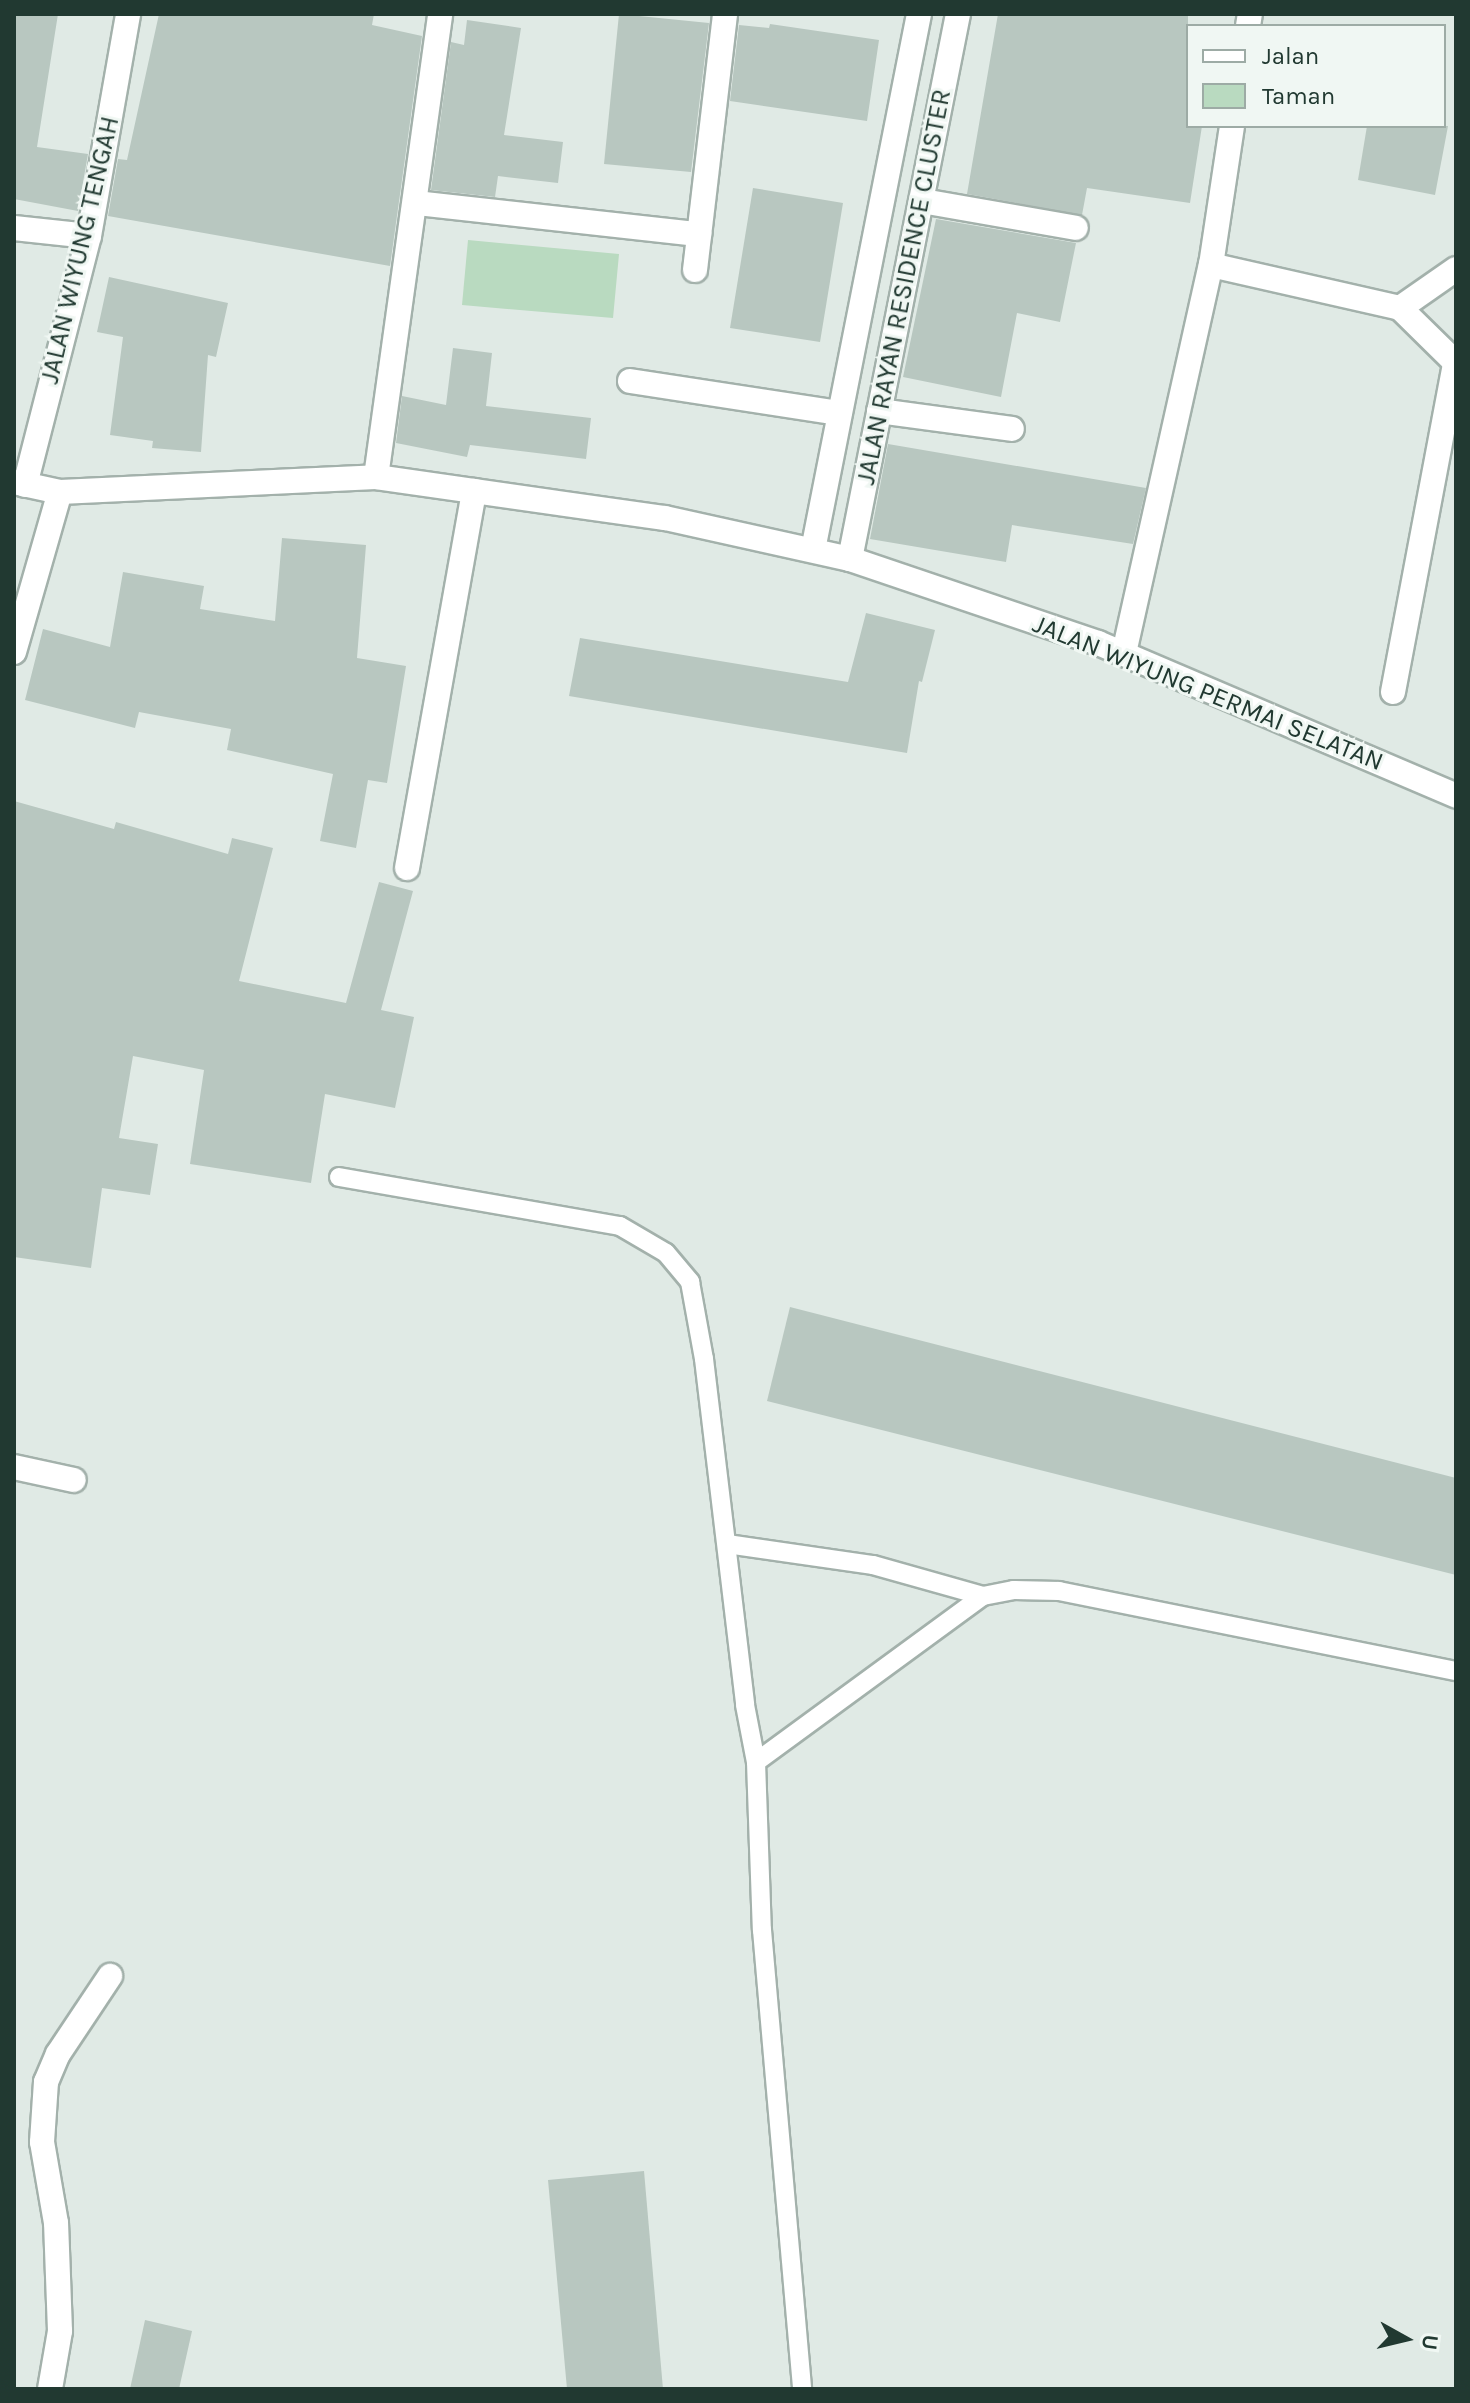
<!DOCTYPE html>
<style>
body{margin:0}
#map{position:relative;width:1470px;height:2403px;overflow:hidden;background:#e0eae5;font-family:Karla,sans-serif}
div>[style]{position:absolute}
.green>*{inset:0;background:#b9dac0}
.building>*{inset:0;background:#b8c7c0}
.roads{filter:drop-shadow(2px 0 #a3b1ab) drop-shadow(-2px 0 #a3b1ab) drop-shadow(0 2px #a3b1ab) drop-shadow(0 -2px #a3b1ab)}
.service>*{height:18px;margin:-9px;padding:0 9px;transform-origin:9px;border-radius:9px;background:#fff}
.minor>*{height:24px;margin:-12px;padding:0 12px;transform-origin:12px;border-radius:12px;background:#fff}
.tertiary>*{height:24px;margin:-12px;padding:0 12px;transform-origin:12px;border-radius:12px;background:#fff}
span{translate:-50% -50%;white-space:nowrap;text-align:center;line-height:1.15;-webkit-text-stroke:6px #f0f7f3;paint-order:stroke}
.street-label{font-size:26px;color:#213931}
.frame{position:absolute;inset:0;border:16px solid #213931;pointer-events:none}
.legend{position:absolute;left:1186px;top:24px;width:260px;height:104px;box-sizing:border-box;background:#f0f7f3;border:2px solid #9daba5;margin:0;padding:10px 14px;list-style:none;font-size:24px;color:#213931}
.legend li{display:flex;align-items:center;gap:16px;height:40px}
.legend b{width:40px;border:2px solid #9daba5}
.north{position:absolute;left:1366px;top:2299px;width:80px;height:80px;-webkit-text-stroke:6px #f0f7f3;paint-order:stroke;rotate:98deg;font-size:22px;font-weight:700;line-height:32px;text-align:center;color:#213931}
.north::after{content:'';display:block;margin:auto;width:28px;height:36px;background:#213931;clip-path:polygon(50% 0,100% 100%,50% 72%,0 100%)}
</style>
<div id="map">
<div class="green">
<i style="clip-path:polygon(468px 240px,619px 254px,613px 318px,462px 305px)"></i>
</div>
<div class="building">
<i style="clip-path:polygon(14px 14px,58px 14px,37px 147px,88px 154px,78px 211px,14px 199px)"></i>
<i style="clip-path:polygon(159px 14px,374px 14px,372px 25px,422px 36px,390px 266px,108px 216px,118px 159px,127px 160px)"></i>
<i style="clip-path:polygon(619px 14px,709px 23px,691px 172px,604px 164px)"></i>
<i style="clip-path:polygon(998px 14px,1188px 14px,1188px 126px,1202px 126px,1190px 203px,1087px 188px,1082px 215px,967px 194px)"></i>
<i style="clip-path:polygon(467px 20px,521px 28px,504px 135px,563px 142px,558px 183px,498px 176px,495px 197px,431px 190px,451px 42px,464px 45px)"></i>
<i style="clip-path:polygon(770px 24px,879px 40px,867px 121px,730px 101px,739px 25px,769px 28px)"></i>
<i style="clip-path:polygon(1367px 126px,1448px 126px,1435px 195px,1358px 180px)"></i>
<i style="clip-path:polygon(753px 188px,843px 203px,820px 342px,730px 328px)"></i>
<i style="clip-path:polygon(936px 219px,1076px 243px,1060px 322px,1017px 313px,1001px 397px,903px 377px)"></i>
<i style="clip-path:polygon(109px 277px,228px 303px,216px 357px,208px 355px,201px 452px,152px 448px,153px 441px,110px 435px,123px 337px,97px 332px)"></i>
<i style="clip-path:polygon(453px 348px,492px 353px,486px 406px,591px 418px,586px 459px,470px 445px,467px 457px,396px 443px,402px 396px,446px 405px)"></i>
<i style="clip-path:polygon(888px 444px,1146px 488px,1133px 544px,1012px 525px,1006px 562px,870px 539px)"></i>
<i style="clip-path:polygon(282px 538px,366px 545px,357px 658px,406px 666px,387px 783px,368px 780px,356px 848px,320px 841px,333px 774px,227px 750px,231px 729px,139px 712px,135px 728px,25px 700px,43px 629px,110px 647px,123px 572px,204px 586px,200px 609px,275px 621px)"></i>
<i style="clip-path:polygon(866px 613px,935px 630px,922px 682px,919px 681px,907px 753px,569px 696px,580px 638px,848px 682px)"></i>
<i style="clip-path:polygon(14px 801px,114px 829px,116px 822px,228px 854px,232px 838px,273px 848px,239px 981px,346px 1003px,379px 882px,413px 891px,381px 1010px,414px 1017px,395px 1108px,325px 1094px,311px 1183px,190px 1164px,204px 1070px,133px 1056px,119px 1138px,158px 1144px,150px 1195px,102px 1188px,91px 1268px,14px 1257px)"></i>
<i style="clip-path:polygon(790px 1307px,1456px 1478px,1456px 1575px,767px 1401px)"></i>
<i style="clip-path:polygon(644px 2171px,663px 2389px,567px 2389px,548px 2180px)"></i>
<i style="clip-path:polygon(145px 2320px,192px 2331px,179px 2389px,130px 2389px)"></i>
</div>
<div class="roads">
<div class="service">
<i style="left:339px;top:1177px;width:285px;rotate:9.9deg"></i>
<i style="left:620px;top:1226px;width:53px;rotate:30.4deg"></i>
<i style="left:666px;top:1253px;width:38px;rotate:50deg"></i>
<i style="left:690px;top:1282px;width:78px;rotate:79.7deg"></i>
<i style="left:704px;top:1359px;width:348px;rotate:83.2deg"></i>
<i style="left:745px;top:1705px;width:58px;rotate:79.1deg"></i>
<i style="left:756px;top:1762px;width:168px;rotate:88deg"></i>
<i style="left:762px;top:1930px;width:461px;rotate:85deg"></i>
<i style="left:727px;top:1544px;width:148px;rotate:8.2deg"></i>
<i style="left:873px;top:1565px;width:114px;rotate:15.7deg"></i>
<i style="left:756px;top:1762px;width:281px;rotate:-36.2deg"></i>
<i style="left:983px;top:1596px;width:32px;rotate:-11deg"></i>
<i style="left:1014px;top:1590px;width:45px;rotate:1.3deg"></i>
<i style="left:1059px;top:1591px;width:405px;rotate:11.4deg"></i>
</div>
<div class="minor">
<i style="left:1248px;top:26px;width:12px;rotate:-81deg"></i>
<i style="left:922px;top:201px;width:156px;rotate:9.9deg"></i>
<i style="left:416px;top:203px;width:285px;rotate:6.3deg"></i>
<i style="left:14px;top:228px;width:75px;rotate:6.1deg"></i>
<i style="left:1211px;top:265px;width:141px;rotate:-81.4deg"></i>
<i style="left:695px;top:270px;width:258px;rotate:-83.3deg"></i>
<i style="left:1400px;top:308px;width:68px;rotate:-34.9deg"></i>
<i style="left:630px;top:381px;width:212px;rotate:8.7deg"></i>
<i style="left:879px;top:411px;width:134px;rotate:7.7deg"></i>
<i style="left:376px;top:477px;width:467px;rotate:-82.1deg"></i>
<i style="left:25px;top:485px;width:257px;rotate:-75.6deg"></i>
<i style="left:89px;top:236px;width:225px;rotate:-80deg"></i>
<i style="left:813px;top:550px;width:546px;rotate:-78.81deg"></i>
<i style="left:850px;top:559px;width:556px;rotate:-78.79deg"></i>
<i style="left:14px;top:652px;width:166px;rotate:-74deg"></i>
<i style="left:1124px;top:653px;width:398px;rotate:-77.4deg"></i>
<i style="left:1211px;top:265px;width:194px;rotate:12.8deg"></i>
<i style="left:1400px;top:308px;width:78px;rotate:44.5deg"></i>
<i style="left:1393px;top:692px;width:338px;rotate:-79.3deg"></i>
<i style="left:407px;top:868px;width:383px;rotate:-79.9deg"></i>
<i style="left:14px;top:1467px;width:61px;rotate:12.2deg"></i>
<i style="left:50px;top:2389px;width:59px;rotate:-80.2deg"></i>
<i style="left:60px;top:2331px;width:108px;rotate:-92.1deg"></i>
<i style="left:56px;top:2223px;width:82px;rotate:-99.8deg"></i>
<i style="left:42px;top:2142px;width:60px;rotate:-86.2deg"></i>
<i style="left:46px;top:2082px;width:30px;rotate:-67deg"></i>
<i style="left:58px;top:2054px;width:94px;rotate:-56.3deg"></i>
</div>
<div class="tertiary">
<i style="left:14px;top:482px;width:47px;rotate:12.3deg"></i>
<i style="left:60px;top:492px;width:316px;rotate:-2.7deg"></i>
<i style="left:376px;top:477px;width:292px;rotate:8.1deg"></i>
<i style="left:665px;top:518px;width:189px;rotate:12.5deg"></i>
<i style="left:850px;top:559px;width:262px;rotate:18.7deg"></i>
<i style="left:1098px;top:643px;width:389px;rotate:23.1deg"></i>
</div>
</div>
<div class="street-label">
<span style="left:80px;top:250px;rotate:-77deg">JALAN WIYUNG TENGAH</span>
<span style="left:904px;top:287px;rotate:-79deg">JALAN RAYAN RESIDENCE CLUSTER</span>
<span style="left:1208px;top:693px;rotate:22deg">JALAN WIYUNG PERMAI SELATAN</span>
</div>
<div class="frame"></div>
<ul class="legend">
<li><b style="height:10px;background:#fff"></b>Jalan</li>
<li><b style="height:22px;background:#b9dac0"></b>Taman</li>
</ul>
<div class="north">U</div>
</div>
